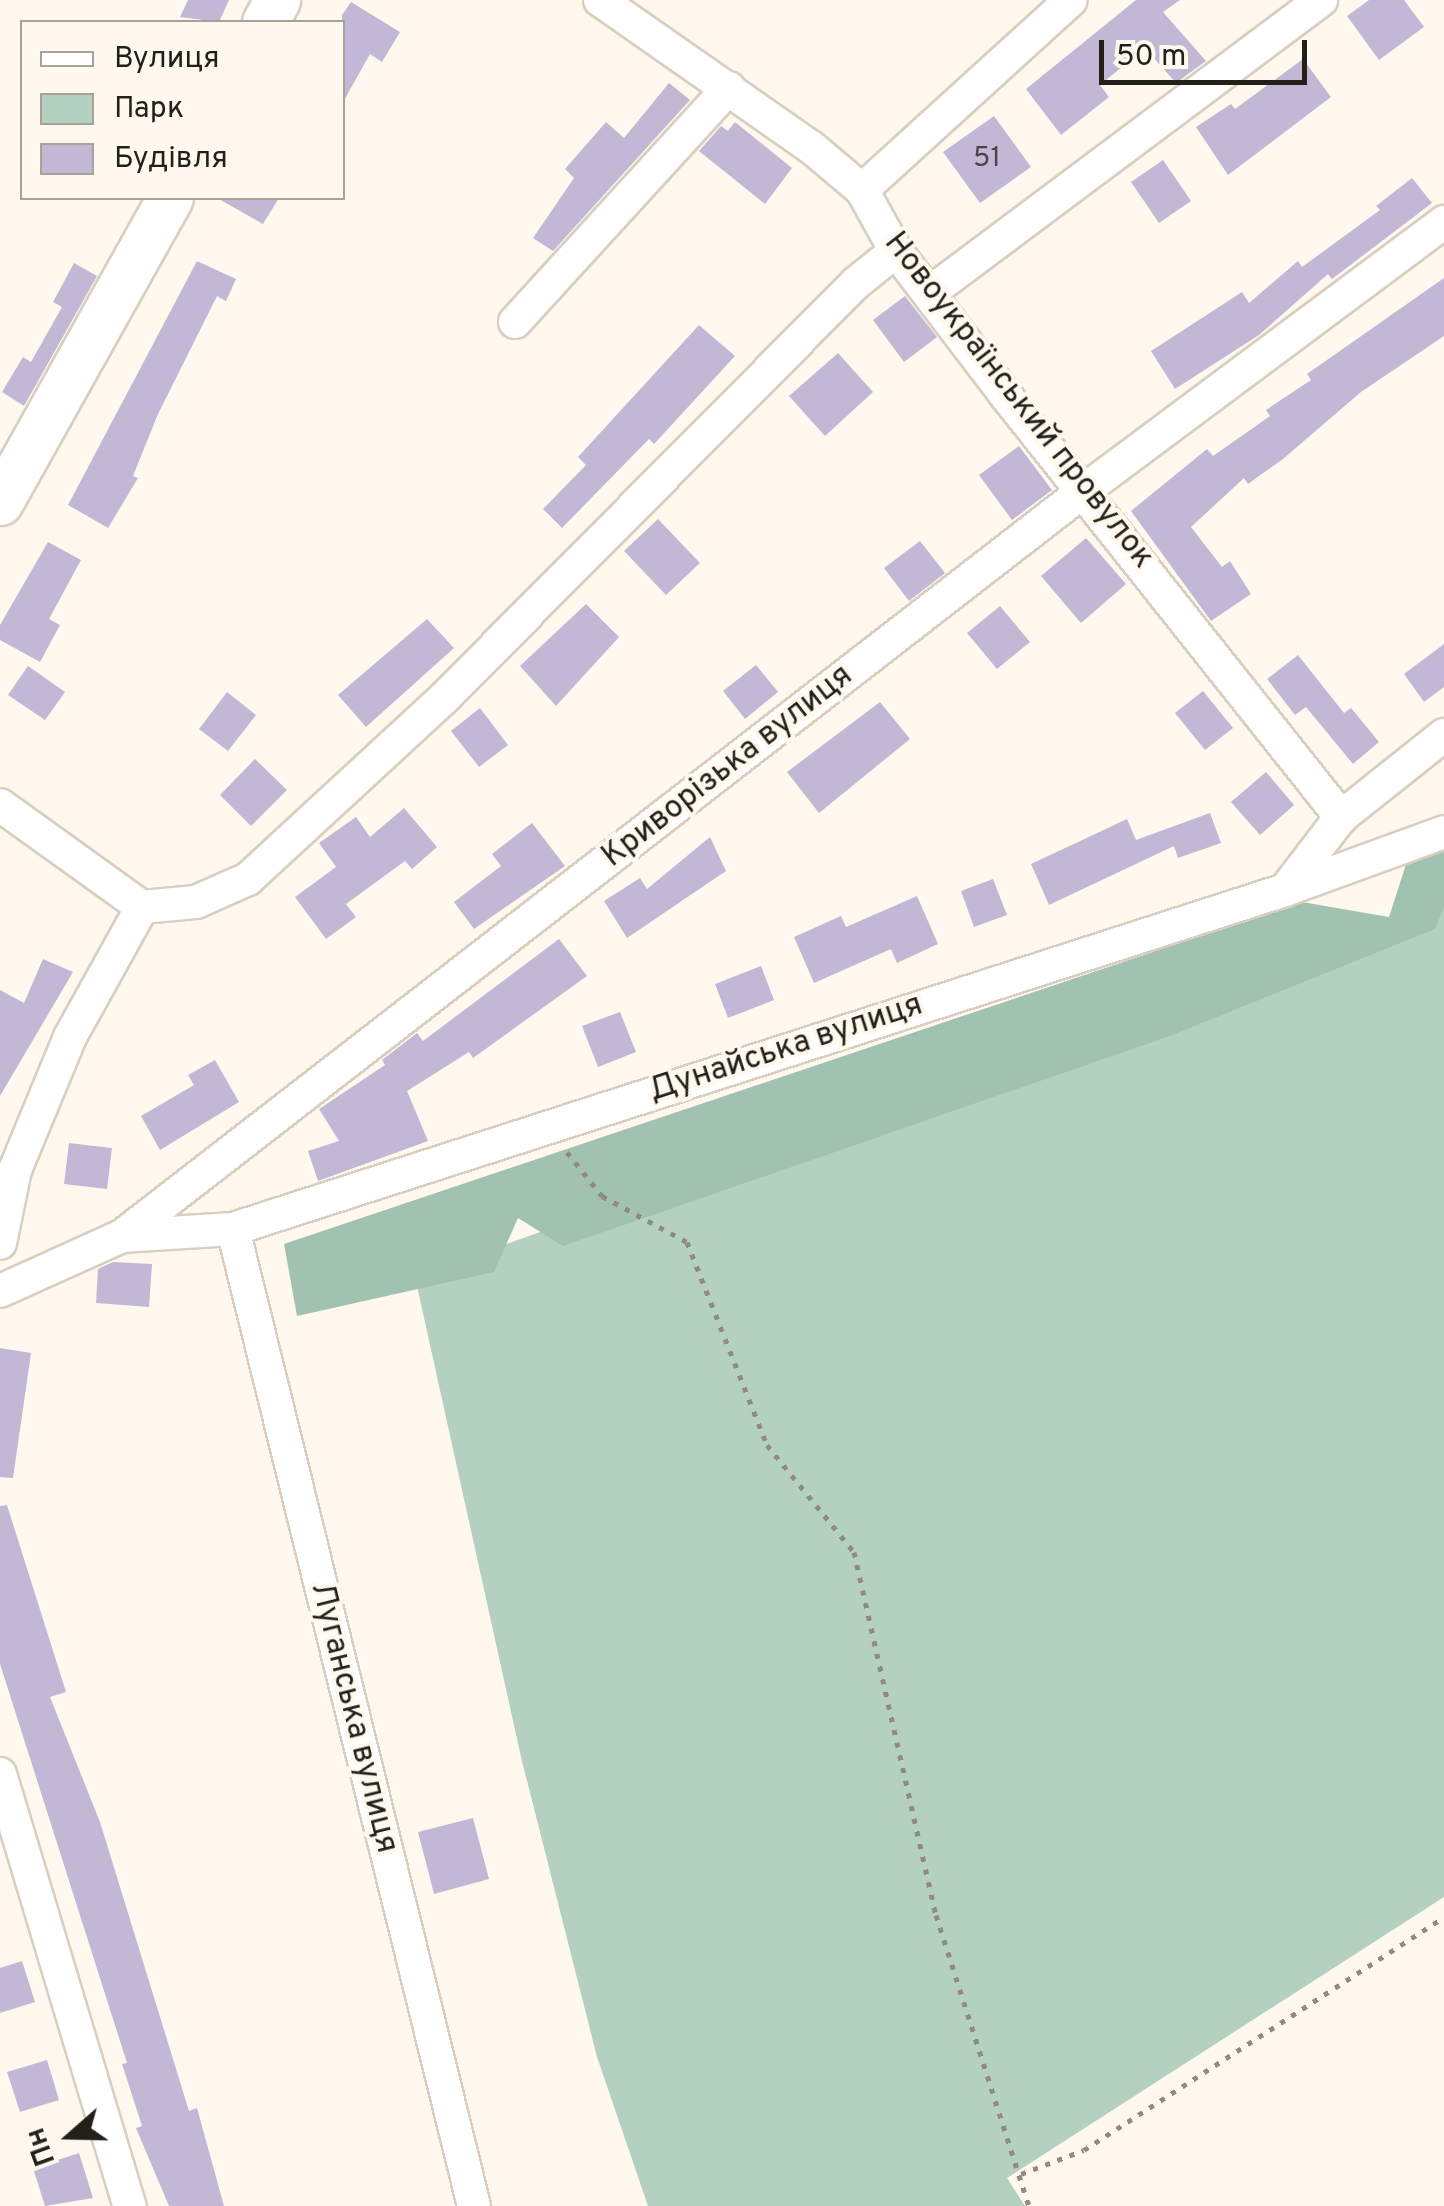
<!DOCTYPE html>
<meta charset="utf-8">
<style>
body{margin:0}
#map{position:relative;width:1444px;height:2206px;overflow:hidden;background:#fff8ee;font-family:Overpass,sans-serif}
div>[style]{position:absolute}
.green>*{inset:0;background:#b4d0c1}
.forest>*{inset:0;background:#a2c2b1}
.building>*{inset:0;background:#c2b8d5}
.path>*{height:5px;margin-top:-2.5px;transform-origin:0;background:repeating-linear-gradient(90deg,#908a82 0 5px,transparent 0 13px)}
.roads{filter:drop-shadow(2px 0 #d9cebf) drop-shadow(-2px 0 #d9cebf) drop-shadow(0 2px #d9cebf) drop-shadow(0 -2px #d9cebf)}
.street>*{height:32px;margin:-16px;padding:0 16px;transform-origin:16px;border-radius:16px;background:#fff}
.secondary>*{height:45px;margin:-22.5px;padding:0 22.5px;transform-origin:22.5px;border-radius:22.5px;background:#fff}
span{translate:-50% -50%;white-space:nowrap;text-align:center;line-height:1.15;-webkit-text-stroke:8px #fff8ee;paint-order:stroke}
.number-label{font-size:28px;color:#4b4548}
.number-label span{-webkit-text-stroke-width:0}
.street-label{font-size:32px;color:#231f19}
.legend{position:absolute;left:20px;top:20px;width:325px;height:180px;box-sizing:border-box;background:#fff8ee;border:2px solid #a7a199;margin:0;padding:12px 18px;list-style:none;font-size:30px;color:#231f19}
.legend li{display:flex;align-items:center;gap:20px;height:50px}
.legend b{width:50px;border:2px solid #a7a199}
.north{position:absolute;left:20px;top:2086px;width:100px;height:100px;-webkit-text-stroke:8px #fff8ee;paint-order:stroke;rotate:250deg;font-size:28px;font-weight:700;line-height:40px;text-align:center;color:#231f19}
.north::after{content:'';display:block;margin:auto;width:35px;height:45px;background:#231f19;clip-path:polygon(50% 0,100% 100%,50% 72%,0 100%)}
.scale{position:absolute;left:1099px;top:40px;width:208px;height:45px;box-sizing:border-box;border:5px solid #231f19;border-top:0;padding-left:12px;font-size:30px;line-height:35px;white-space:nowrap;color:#231f19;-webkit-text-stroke:8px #fff8ee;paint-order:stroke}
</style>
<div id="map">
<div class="green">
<i style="clip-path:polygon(1444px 907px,1444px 1897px,1007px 2178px,1025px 2206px,648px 2206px,597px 2057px,521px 1757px,415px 1277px)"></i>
</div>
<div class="forest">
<i style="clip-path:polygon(1444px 845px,1444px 907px,1435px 929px,1170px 1036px,563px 1246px,518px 1218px,494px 1272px,297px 1316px,284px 1244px,1302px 902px,1389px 917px,1408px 858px)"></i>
</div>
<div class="building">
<i style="clip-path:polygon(188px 0,229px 0,219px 22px,180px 17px)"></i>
<i style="clip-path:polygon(1136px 0,1180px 0,1163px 12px,1206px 61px,1176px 83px,1145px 48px,1100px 85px,1109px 97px,1061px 135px,1026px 89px)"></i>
<i style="clip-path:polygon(1369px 0,1404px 0,1424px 27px,1379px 60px,1347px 16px)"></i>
<i style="clip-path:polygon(351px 2px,400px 32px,382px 62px,370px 54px,342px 104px,342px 15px)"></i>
<i style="clip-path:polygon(1303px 59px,1331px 97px,1228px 175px,1196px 127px,1231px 104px,1235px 109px)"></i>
<i style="clip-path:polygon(669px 83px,690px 100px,553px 251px,533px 238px,574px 178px,565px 169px,606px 122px,624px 138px)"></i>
<i style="clip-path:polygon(994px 116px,1031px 167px,980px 203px,943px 152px)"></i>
<i style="clip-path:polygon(735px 122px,792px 168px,765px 204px,699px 151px,721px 126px,728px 131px)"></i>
<i style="clip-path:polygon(1163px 160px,1191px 201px,1159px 223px,1131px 182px)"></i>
<i style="clip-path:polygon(1412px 178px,1432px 203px,1332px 279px,1328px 274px,1259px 335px,1175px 389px,1151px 351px,1242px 292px,1249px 303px,1298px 261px,1302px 267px,1380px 210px,1376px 206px)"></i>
<i style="clip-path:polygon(217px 198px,279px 198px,263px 224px)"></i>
<i style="clip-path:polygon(197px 261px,236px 279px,226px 301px,217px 296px,158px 414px,133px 476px,138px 478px,108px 528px,68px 505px)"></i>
<i style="clip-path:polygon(74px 263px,97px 276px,24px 406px,2px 392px,23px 357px,31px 362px,62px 307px,53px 302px)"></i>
<i style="clip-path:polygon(1444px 278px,1444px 336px,1361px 392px,1283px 459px,1248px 484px,1244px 478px,1191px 527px,1222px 567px,1230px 561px,1251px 594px,1211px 621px,1131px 511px,1207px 449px,1213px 456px,1270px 416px,1266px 410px,1311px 380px,1307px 374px)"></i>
<i style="clip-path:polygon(905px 296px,937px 337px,904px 362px,873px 320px)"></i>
<i style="clip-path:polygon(699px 325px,735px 356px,654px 444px,649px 439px,562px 528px,543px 509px,586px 465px,578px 457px)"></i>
<i style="clip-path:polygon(838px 353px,873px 392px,825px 436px,789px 396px)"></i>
<i style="clip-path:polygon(1019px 446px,1052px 490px,1012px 520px,979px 475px)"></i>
<i style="clip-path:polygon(658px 519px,700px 563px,666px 595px,624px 551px)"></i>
<i style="clip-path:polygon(1086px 538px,1126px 584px,1081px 623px,1041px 576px)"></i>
<i style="clip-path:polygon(920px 541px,945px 573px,909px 601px,884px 568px)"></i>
<i style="clip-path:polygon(48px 542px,81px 560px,49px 619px,60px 625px,40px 662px,0 640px,0 625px)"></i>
<i style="clip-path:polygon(586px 604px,619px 637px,556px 706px,520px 666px)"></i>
<i style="clip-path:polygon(1000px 606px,1030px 642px,997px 669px,967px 633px)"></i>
<i style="clip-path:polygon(427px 619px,454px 648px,366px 727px,338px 695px)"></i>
<i style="clip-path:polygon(1444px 644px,1444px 687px,1424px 702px,1404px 674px)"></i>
<i style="clip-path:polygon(1298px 655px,1344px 713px,1351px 708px,1379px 742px,1353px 764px,1306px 707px,1295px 715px,1267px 679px)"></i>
<i style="clip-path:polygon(756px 665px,778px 692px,745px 719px,723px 691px)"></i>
<i style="clip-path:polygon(28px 666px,65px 692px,45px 720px,8px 695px)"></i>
<i style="clip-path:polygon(1203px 691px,1233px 728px,1205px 750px,1175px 713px)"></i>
<i style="clip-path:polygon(227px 692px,256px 715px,228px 751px,199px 729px)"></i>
<i style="clip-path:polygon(880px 702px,910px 739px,819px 813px,787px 772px)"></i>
<i style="clip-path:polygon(480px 708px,508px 745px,479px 767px,451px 731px)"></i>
<i style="clip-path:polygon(255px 759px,287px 790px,251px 826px,220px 795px)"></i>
<i style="clip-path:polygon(1266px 772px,1294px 805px,1260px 835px,1231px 802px)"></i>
<i style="clip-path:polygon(404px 808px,437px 847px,412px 869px,405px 861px,346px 904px,356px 917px,326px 939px,295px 897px,336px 867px,319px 843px,356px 817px,370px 837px)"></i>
<i style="clip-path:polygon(1210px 813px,1221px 843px,1178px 858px,1174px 846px,1049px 905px,1031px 864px,1127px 819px,1136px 840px)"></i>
<i style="clip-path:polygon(532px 823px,565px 866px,474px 929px,454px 902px,501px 866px,492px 854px)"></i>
<i style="clip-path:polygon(710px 837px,726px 871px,627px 938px,604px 901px,640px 878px,647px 889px)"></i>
<i style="clip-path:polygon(993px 879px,1007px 915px,974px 927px,961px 891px)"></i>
<i style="clip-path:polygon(917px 896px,938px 944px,897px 963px,891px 949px,814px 983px,794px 937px,841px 916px,846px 927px)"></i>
<i style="clip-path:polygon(559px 939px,587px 976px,473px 1058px,469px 1052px,407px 1091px,428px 1141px,318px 1181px,308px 1151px,339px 1141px,319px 1109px,385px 1065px,382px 1060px,417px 1033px,423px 1041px)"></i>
<i style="clip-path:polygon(43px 959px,73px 972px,0 1096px,0 990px,24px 1003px)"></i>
<i style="clip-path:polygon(761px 966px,774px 1000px,728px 1018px,715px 984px)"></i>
<i style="clip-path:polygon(620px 1012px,636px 1052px,598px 1067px,582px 1026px)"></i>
<i style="clip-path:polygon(215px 1060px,239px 1102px,160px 1150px,141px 1116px,194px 1085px,188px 1075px)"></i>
<i style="clip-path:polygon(69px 1143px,112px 1148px,107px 1189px,64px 1184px)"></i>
<i style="clip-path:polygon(113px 1262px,152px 1264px,149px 1307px,96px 1303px,98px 1269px)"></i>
<i style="clip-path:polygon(0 1348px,31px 1353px,13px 1478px,0 1477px)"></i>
<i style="clip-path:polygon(7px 1505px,66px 1692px,50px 1697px,100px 1822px,189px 2111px,197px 2108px,224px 2206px,169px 2206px,136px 2128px,142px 2126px,122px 2064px,127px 2063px,0 1664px,0 1506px)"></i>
<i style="clip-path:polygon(473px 1818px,489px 1879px,434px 1894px,418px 1832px)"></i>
<i style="clip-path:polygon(22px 1961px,35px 2002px,0 2013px,0 1968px)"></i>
<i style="clip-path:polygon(47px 2060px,59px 2100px,20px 2112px,7px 2072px)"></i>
<i style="clip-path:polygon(79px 2153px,93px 2198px,45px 2206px,33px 2168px)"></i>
</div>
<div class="path">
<i style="left:567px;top:1152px;width:56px;rotate:51.5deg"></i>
<i style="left:602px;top:1196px;width:97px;rotate:28.4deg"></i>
<i style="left:687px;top:1242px;width:218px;rotate:68.5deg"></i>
<i style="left:767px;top:1445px;width:138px;rotate:50.9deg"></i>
<i style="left:854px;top:1552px;width:372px;rotate:77.3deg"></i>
<i style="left:936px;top:1915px;width:305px;rotate:72.3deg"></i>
<i style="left:1021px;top:2174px;width:67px;rotate:-20.9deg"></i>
<i style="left:1084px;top:2150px;width:429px;rotate:-32.9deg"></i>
</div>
<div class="roads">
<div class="street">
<i style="left:600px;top:0;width:257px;rotate:34.9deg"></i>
<i style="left:811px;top:147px;width:67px;rotate:40.1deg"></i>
<i style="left:862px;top:190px;width:70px;rotate:60.9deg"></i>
<i style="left:896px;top:251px;width:178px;rotate:52.7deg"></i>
<i style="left:1004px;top:393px;width:542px;rotate:51.52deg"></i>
<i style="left:862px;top:190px;width:282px;rotate:-42.3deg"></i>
<i style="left:932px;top:291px;width:486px;rotate:-36.8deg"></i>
<i style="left:515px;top:322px;width:317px;rotate:-47.6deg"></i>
<i style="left:0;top:805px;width:175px;rotate:35.7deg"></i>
<i style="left:1285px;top:890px;width:92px;rotate:-52.5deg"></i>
<i style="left:1341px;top:817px;width:132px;rotate:-38.5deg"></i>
<i style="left:142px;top:907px;width:54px;rotate:-5.3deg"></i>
<i style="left:196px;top:902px;width:57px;rotate:-23.9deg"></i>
<i style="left:248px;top:879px;width:270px;rotate:-42.7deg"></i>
<i style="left:446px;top:696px;width:582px;rotate:-45.21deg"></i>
<i style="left:856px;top:283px;width:51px;rotate:-38.7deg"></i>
<i style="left:233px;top:1229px;width:1006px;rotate:76.14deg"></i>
<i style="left:122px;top:1236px;width:111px;rotate:-3.6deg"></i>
<i style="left:233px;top:1229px;width:1105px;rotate:-17.86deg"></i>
<i style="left:1285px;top:890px;width:169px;rotate:-20deg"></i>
<i style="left:0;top:1243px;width:75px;rotate:-78.4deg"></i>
<i style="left:15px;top:1170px;width:144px;rotate:-67.5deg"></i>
<i style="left:70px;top:1037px;width:149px;rotate:-61deg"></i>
<i style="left:0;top:1291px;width:134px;rotate:-24.3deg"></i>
<i style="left:122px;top:1236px;width:1220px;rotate:-37.77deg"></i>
<i style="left:1086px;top:489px;width:447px;rotate:-36.7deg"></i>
<i style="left:0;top:1774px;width:451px;rotate:73.3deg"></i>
</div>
<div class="secondary">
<i style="left:265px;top:22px;width:25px;rotate:-61deg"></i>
<i style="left:0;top:502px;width:348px;rotate:-60.8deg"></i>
</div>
</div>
<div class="number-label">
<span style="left:987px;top:159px">51</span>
</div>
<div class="street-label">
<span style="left:1018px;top:401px;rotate:52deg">Новоукраїнський провулок</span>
<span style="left:728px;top:767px;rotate:-38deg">Криворізька вулиця</span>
<span style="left:786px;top:1049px;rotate:-18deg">Дунайська вулиця</span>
<span style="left:353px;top:1718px;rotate:76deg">Луганська вулиця</span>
</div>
<ul class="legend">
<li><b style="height:12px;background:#fff"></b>Вулиця</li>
<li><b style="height:28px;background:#b4d0c1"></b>Парк</li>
<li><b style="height:28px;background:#c2b8d5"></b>Будівля</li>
</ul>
<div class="north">Пн</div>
<div class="scale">50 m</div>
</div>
